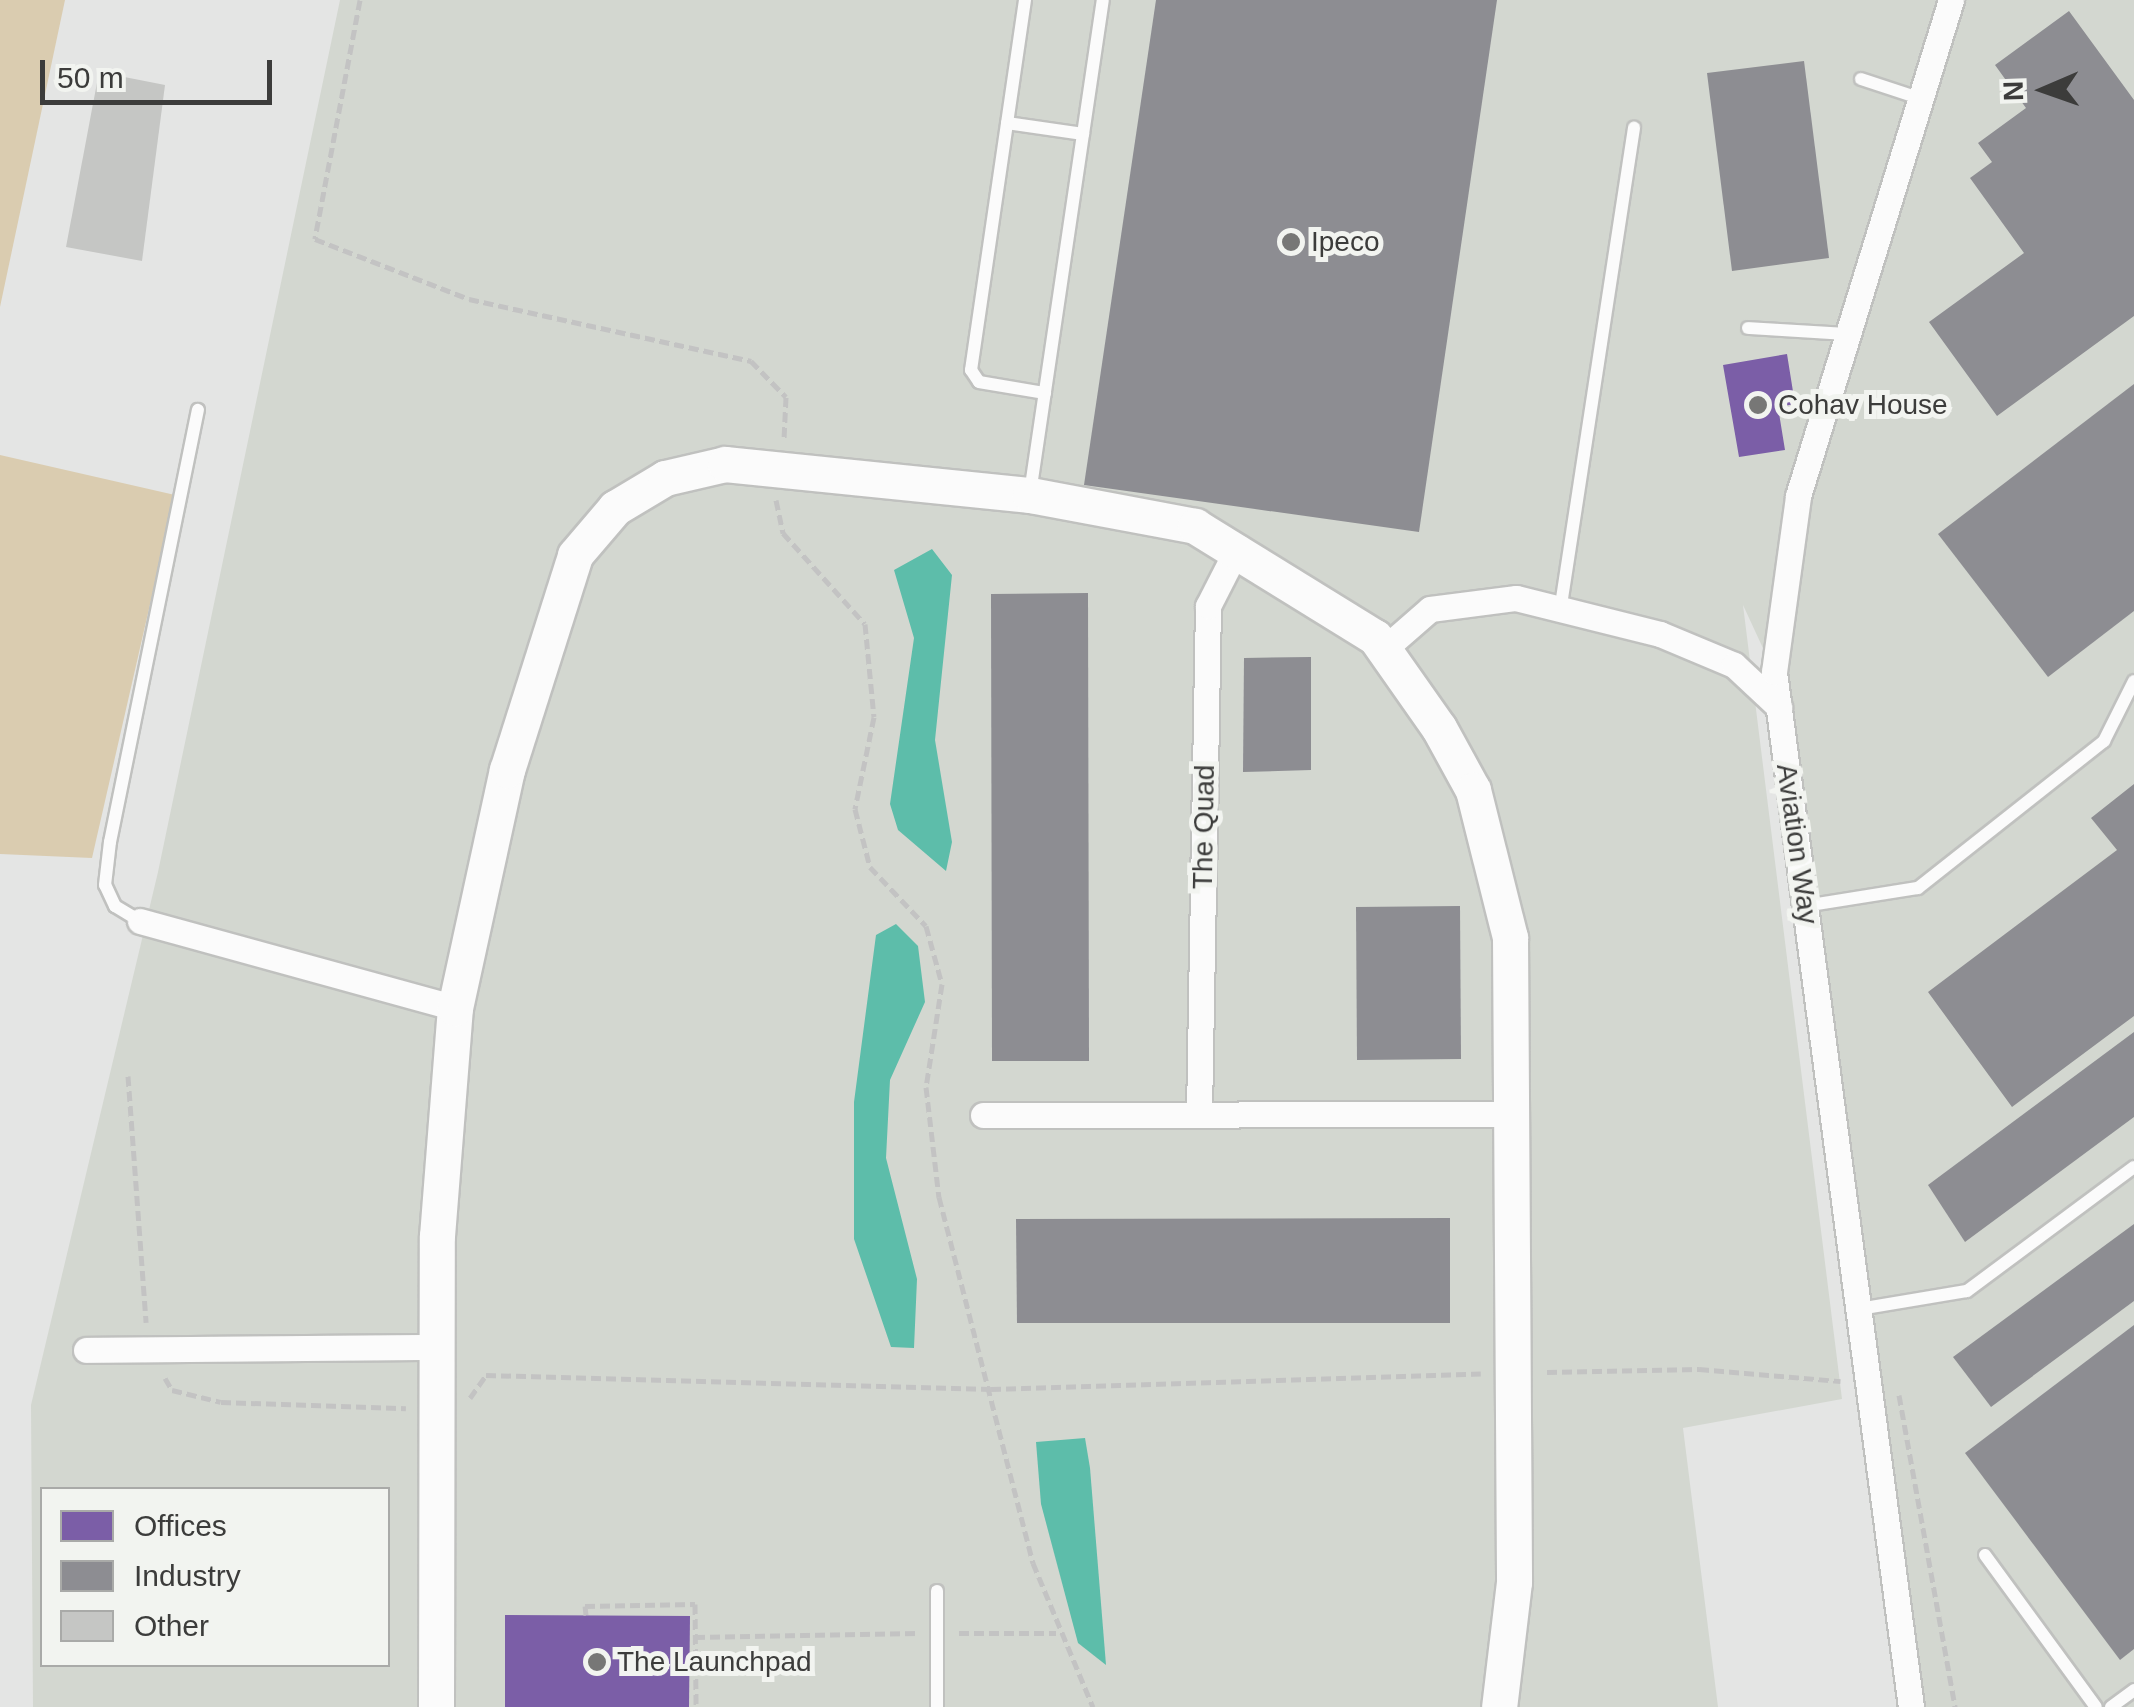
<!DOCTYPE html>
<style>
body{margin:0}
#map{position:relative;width:2134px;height:1707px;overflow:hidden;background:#e4e5e4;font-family:Arial,sans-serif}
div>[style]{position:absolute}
.built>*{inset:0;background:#d3d7d0}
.green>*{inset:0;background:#daccb0}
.water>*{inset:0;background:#5dbdaa}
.offices>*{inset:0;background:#7b5ea7}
.industry>*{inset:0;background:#8d8d92}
.building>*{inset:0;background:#c5c6c4}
.path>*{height:5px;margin-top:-2.5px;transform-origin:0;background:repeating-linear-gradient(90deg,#c3c3c3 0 10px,transparent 0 15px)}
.roads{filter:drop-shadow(2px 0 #c0c1bf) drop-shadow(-2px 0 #c0c1bf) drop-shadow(0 2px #c0c1bf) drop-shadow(0 -2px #c0c1bf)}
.lane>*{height:12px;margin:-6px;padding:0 6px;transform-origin:6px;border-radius:6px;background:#fbfbfb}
.street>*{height:25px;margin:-12.5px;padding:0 12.5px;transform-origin:12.5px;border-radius:12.5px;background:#fbfbfb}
.secondary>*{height:35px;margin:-17.5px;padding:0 17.5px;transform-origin:17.5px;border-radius:17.5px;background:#fbfbfb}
.dots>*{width:28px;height:28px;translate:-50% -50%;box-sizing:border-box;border:5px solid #f2f4f0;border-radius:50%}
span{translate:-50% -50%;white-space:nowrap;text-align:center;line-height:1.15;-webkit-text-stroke:10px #f2f4f0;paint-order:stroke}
.poi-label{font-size:28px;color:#3c3c3b}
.left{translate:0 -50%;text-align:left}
.street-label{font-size:28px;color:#3c3c3b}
.legend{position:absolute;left:40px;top:1487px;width:350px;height:180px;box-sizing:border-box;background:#f2f4f0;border:2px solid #a9aaa8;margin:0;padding:12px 18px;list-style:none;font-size:30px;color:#3c3c3b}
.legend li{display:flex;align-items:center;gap:20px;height:50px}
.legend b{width:50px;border:2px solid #a9aaa8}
.north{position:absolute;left:1994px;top:40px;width:100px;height:100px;-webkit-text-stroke:8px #f2f4f0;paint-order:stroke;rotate:268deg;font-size:28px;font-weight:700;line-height:40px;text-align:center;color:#3c3c3b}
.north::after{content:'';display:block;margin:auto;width:35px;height:45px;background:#3c3c3b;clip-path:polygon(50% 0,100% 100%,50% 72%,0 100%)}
.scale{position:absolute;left:40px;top:60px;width:232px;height:45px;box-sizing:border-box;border:5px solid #3c3c3b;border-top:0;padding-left:12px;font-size:30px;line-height:35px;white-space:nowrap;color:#3c3c3b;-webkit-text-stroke:8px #f2f4f0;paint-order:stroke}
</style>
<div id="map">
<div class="built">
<i style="clip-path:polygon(evenodd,340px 0,2134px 0,2134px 1707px,1911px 1707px,1774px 672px,1743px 605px,1842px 1399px,1683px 1428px,1718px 1707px,33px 1707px,31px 1405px,158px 872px,340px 0,42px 1490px,388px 1490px,388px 1664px,42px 1664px,42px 1490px)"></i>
</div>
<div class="green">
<i style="clip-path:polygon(0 0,65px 0,0 307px)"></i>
<i style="clip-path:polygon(0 455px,175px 495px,92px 858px,0 854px)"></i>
</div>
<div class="water">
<i style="clip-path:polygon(932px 549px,952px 575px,935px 740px,952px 842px,946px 871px,898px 830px,890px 804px,914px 638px,894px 570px)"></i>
<i style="clip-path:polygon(896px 924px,918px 946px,925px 1002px,890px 1080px,886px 1158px,917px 1279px,914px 1348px,891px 1347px,854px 1239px,854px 1102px,876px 935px)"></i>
<i style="clip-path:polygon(1085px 1438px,1090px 1468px,1106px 1665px,1078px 1643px,1041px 1504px,1036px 1442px)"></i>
</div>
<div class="offices">
<i style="clip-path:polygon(1787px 354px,1795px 404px,1778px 407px,1785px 450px,1739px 457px,1723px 365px)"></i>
<i style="clip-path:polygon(505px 1615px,690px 1616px,689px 1707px,505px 1707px)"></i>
</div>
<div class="industry">
<i style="clip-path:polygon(1156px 0,1497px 0,1419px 532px,1084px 485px)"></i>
<i style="clip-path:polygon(2069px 11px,2134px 100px,2134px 316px,1997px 416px,1929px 322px,2024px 253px,1970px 178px,1992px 162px,1978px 143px,2026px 108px,1995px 65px)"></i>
<i style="clip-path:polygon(1804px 61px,1829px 258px,1732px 271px,1707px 73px)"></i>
<i style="clip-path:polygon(2134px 384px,2134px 611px,2048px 677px,1938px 534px)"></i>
<i style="clip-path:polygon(1088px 593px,1089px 1061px,992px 1061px,991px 594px)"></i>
<i style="clip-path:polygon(1311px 657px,1311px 770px,1243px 772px,1244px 658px)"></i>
<i style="clip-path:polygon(2134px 784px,2134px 1016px,2012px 1107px,1928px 992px,2117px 850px,2091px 818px)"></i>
<i style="clip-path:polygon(1460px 906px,1461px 1059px,1357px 1060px,1356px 907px)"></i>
<i style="clip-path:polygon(2134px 1032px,2134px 1117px,1965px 1242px,1928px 1185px)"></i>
<i style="clip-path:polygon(1450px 1218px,1450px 1323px,1017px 1323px,1016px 1219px)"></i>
<i style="clip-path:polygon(2134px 1224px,2134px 1301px,1991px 1407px,1953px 1357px)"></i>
<i style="clip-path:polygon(2134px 1325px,2134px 1649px,2120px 1660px,1965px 1453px)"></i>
</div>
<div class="building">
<i style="clip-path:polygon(99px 72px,165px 85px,142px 261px,66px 247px)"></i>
</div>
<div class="path">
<i style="left:360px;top:0;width:243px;rotate:100.7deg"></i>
<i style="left:315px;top:239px;width:165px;rotate:21.3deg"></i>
<i style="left:469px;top:299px;width:289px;rotate:12.4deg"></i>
<i style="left:751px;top:361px;width:50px;rotate:45.8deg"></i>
<i style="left:786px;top:397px;width:42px;rotate:92.7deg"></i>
<i style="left:776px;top:500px;width:34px;rotate:78deg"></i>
<i style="left:783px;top:533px;width:122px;rotate:48deg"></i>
<i style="left:865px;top:624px;width:93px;rotate:84.5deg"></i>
<i style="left:874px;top:717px;width:94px;rotate:101.7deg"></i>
<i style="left:855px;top:809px;width:60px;rotate:75.5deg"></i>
<i style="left:870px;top:867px;width:81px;rotate:46.5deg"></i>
<i style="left:926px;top:926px;width:60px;rotate:74.6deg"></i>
<i style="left:942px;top:984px;width:104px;rotate:98.8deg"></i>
<i style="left:926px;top:1087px;width:111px;rotate:83.3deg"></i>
<i style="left:939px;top:1197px;width:378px;rotate:75.6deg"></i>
<i style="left:1033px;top:1563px;width:156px;rotate:67.4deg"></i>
<i style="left:128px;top:1076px;width:247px;rotate:85.8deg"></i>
<i style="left:1547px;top:1372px;width:152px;rotate:-1.1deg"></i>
<i style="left:1699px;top:1369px;width:142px;rotate:4.9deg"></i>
<i style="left:165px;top:1378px;width:14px;rotate:60deg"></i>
<i style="left:172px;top:1390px;width:50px;rotate:13.8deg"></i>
<i style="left:221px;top:1402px;width:185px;rotate:1.9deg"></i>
<i style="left:1899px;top:1395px;width:317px;rotate:79.8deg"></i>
<i style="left:470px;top:1398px;width:28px;rotate:-55deg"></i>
<i style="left:486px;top:1375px;width:505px;rotate:1.59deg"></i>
<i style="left:991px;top:1389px;width:490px;rotate:-1.8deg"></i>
<i style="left:586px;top:1615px;width:9px;rotate:-96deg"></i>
<i style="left:585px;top:1606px;width:110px;rotate:-1deg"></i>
<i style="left:695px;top:1604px;width:103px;rotate:89.4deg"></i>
<i style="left:959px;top:1633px;width:97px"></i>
<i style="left:695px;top:1637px;width:223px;rotate:-1deg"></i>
</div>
<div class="roads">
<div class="lane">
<i style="left:1025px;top:0;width:374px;rotate:98.3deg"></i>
<i style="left:971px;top:370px;width:14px;rotate:56deg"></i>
<i style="left:979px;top:382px;width:67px;rotate:9.5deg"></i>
<i style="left:1861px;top:79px;width:64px;rotate:18.2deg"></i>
<i style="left:1007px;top:123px;width:77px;rotate:8.2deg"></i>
<i style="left:1748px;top:328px;width:97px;rotate:3.5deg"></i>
<i style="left:1030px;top:493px;width:498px;rotate:-81.6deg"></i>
<i style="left:1561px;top:605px;width:483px;rotate:-81.3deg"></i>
<i style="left:1805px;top:906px;width:114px;rotate:-9.1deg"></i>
<i style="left:1918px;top:888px;width:237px;rotate:-38.3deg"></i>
<i style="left:2104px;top:741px;width:67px;rotate:-63.4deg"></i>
<i style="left:140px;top:921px;width:29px;rotate:-149deg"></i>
<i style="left:115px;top:906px;width:23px;rotate:-115deg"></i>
<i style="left:105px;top:885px;width:43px;rotate:-83.4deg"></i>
<i style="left:110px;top:842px;width:441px;rotate:-78.5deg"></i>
<i style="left:1859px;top:1309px;width:109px;rotate:-9.5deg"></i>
<i style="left:1967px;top:1291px;width:208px;rotate:-36.6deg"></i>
<i style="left:1985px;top:1555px;width:188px;rotate:53.9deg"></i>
<i style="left:937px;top:1591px;width:116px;rotate:90deg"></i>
<i style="left:2111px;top:1707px;width:29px;rotate:-36deg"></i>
</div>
<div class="street">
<i style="left:1383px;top:650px;width:62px;rotate:-41.1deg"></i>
<i style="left:1430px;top:609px;width:87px;rotate:-7.3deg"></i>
<i style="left:1516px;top:598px;width:148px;rotate:14deg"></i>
<i style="left:1660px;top:634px;width:80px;rotate:22.7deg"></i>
<i style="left:1734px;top:665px;width:62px;rotate:43deg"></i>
<i style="left:140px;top:921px;width:327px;rotate:15.4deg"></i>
<i style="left:1199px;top:1114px;width:508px;rotate:-88.99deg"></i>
<i style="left:1208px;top:606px;width:66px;rotate:-63deg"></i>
<i style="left:983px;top:1115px;width:530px;rotate:-0.11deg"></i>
<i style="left:86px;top:1350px;width:352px;rotate:-0.5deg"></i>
<i style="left:1911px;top:1707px;width:1044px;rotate:-97.54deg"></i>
<i style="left:1774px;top:672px;width:178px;rotate:-82.2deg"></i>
<i style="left:1798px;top:496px;width:519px;rotate:-72.86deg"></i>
</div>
<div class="secondary">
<i style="left:436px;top:1707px;width:471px;rotate:-89.9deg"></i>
<i style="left:437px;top:1236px;width:229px;rotate:-85.5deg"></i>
<i style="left:455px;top:1008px;width:244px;rotate:-77.7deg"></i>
<i style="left:507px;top:770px;width:225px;rotate:-72.4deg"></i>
<i style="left:575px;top:555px;width:62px;rotate:-49.6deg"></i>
<i style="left:615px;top:508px;width:58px;rotate:-31deg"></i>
<i style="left:665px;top:478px;width:62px;rotate:-13.1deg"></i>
<i style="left:725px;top:464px;width:307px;rotate:5.8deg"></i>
<i style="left:1030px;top:495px;width:168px;rotate:10.6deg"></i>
<i style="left:1195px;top:526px;width:211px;rotate:31.7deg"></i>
<i style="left:1375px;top:637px;width:111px;rotate:54.9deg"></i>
<i style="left:1439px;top:728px;width:71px;rotate:61.3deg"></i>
<i style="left:1473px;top:790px;width:152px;rotate:75.9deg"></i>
<i style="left:1510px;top:937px;width:645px;rotate:89.64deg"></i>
<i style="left:1514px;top:1582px;width:126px;rotate:96.8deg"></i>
</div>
</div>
<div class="dots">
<i style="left:1291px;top:242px;background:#777776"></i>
<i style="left:1758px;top:405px;background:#777776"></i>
<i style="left:597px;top:1662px;background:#777776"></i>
</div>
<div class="poi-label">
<span class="left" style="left:1311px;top:242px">Ipeco</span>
<span class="left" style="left:1778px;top:405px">Cohav House</span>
<span class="left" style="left:617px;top:1662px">The Launchpad</span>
</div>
<div class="street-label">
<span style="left:1204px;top:827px;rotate:-89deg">The Quad</span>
<span style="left:1797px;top:844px;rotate:82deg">Aviation Way</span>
</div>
<ul class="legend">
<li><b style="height:28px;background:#7b5ea7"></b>Offices</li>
<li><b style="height:28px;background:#8d8d92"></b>Industry</li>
<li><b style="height:28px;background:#c5c6c4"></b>Other</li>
</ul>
<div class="north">N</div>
<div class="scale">50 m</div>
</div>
